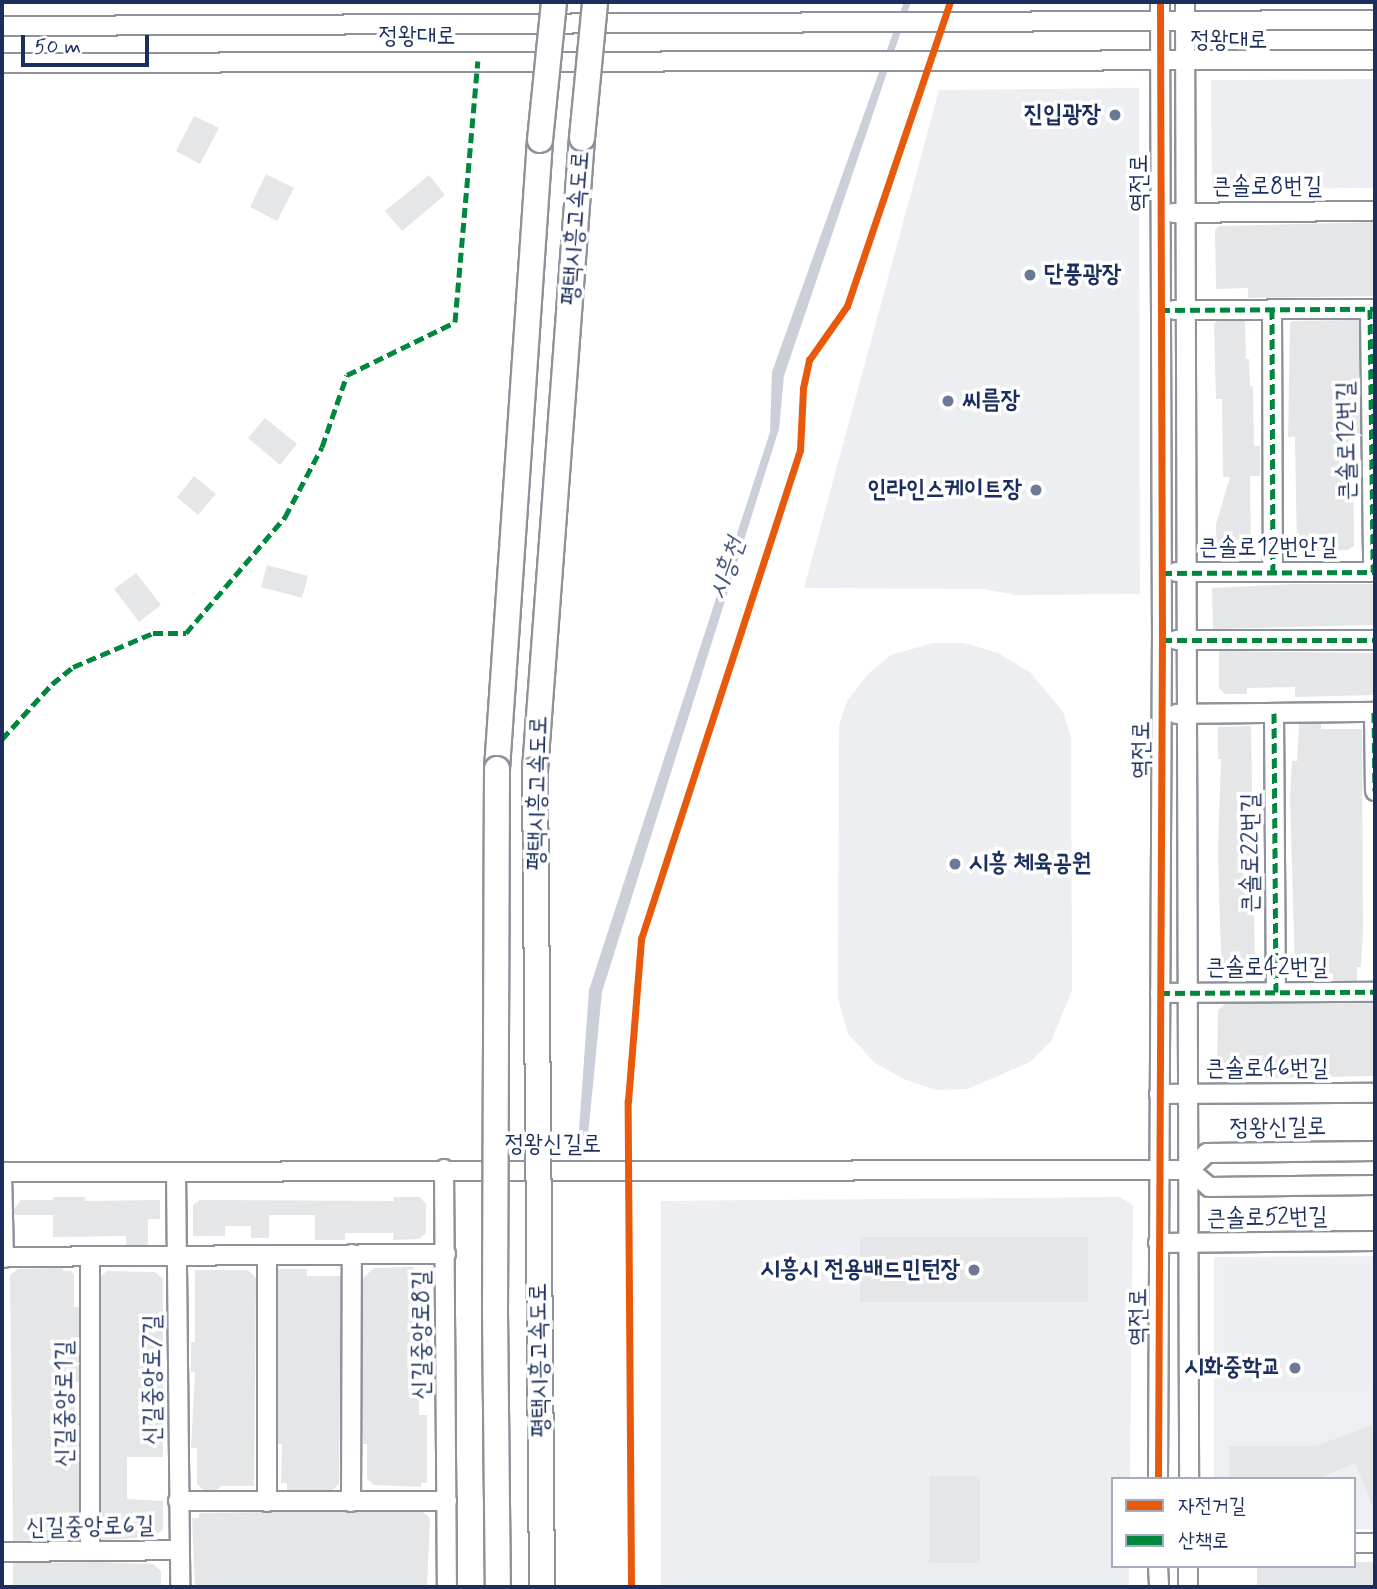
<!DOCTYPE html>
<meta charset="utf-8">
<style>
body{margin:0}
#map{position:relative;width:1377px;height:1589px;overflow:hidden;background:#fff;font-family:Mynerve,"Poor Story",sans-serif}
div>[style]{position:absolute}
.built>*{inset:0;background:#edeff3}
.green>*{inset:0;background:#edeef2}
.water>*{inset:0;background:#cbcfda}
.building>*{inset:0;background:#e5e6e8}
.roads{filter:drop-shadow(2px 0 #8e929a) drop-shadow(-2px 0 #8e929a) drop-shadow(0 2px #8e929a) drop-shadow(0 -2px #8e929a)}
.minor>*{height:18px;margin:-9px;padding:0 9px;transform-origin:9px;border-radius:9px;background:#fff}
.highway>*{height:24px;margin:-12px;padding:0 12px;transform-origin:12px;border-radius:12px;background:#fff}
.bridges{filter:drop-shadow(2px 0 #8e929a) drop-shadow(-2px 0 #8e929a) drop-shadow(0 2px #8e929a) drop-shadow(0 -2px #8e929a)}
.highway-bridge>*{height:24px;margin:-12px;padding:0 12px;transform-origin:12px;border-radius:12px;background:#fff}
.quiet>*{height:5px;margin-top:-2.5px;transform-origin:0;background:repeating-linear-gradient(90deg,#00873e 0 10px,transparent 0 15px)}
.cycleway>*{height:7px;margin:-3.5px;padding:0 3.5px;transform-origin:3.5px;border-radius:3.5px;background:#e8590c}
.dots>*{width:19px;height:19px;translate:-50% -50%;box-sizing:border-box;border:4px solid #fff;border-radius:50%}
span{translate:-50% -50%;white-space:nowrap;text-align:center;line-height:1.15;-webkit-text-stroke:7px #fff;paint-order:stroke}
.street-label{font-size:24px;color:#1b2f5e}
.poi-label{font-size:24px;color:#1b2f5e;font-weight:700}
.right{translate:-100% -50%;text-align:right}
.left{translate:0 -50%;text-align:left}
.water-label{font-size:26px;color:#49597e;font-style:italic}
.frame{position:absolute;inset:0;border:4px solid #1b2f5e;pointer-events:none}
.legend{position:absolute;left:1111px;top:1477px;width:245px;height:91px;box-sizing:border-box;background:#fff;border:2px solid #a4acbf;margin:0;padding:9px 12px;list-style:none;font-size:21px;color:#1b2f5e}
.legend li{display:flex;align-items:center;gap:14px;height:35px}
.legend b{width:35px;border:2px solid #a4acbf}
.scale{position:absolute;left:21px;top:35px;width:128px;height:32px;box-sizing:border-box;border:4px solid #1b2f5e;border-top:0;padding-left:9px;font-size:21px;line-height:24px;white-space:nowrap;color:#1b2f5e;-webkit-text-stroke:5px #fff;paint-order:stroke}
</style>
<div id="map">
<div class="built">
<i style="clip-path:polygon(1375px 1256px,1375px 1529px,1354px 1529px,1354px 1479px,1214px 1479px,1214px 1257px)"></i>
</div>
<div class="green">
<i style="clip-path:polygon(1375px 79px,1375px 188px,1212px 189px,1211px 80px)"></i>
<i style="clip-path:polygon(1139px 88px,1140px 594px,1015px 595px,984px 589px,804px 588px,939px 90px)"></i>
<i style="clip-path:polygon(933px 643px,964px 643px,998px 653px,1031px 673px,1063px 712px,1071px 737px,1072px 991px,1051px 1041px,1030px 1062px,968px 1089px,935px 1090px,904px 1079px,875px 1063px,848px 1034px,838px 999px,839px 725px,847px 701px,869px 673px,891px 655px)"></i>
<i style="clip-path:polygon(1120px 1197px,1133px 1205px,1130px 1479px,1113px 1479px,1113px 1566px,1129px 1566px,1129px 1587px,661px 1587px,661px 1201px)"></i>
<i style="clip-path:polygon(1375px 1264px,1375px 1385px,1230px 1387px,1229px 1266px)"></i>
</div>
<div class="water">
<i style="clip-path:polygon(904px 2px,911px 2px,784px 376px,779px 429px,602px 992px,587px 1146px,578px 1144px,589px 990px,770px 432px,772px 372px)"></i>
</div>
<div class="building">
<i style="clip-path:polygon(194px 116px,219px 128px,200px 164px,176px 151px)"></i>
<i style="clip-path:polygon(266px 174px,294px 188px,277px 221px,250px 207px)"></i>
<i style="clip-path:polygon(429px 175px,445px 195px,402px 231px,385px 211px)"></i>
<i style="clip-path:polygon(1375px 222px,1375px 296px,1248px 298px,1248px 288px,1216px 289px,1215px 230px,1219px 226px)"></i>
<i style="clip-path:polygon(1359px 320px,1360px 434px,1353px 434px,1354px 546px,1348px 550px,1297px 551px,1295px 437px,1288px 437px,1290px 323px,1292px 321px)"></i>
<i style="clip-path:polygon(1217px 321px,1245px 321px,1246px 359px,1249px 359px,1250px 386px,1253px 386px,1254px 446px,1260px 446px,1260px 476px,1250px 476px,1251px 557px,1217px 558px,1216px 524px,1230px 477px,1223px 477px,1222px 399px,1216px 399px,1214px 324px)"></i>
<i style="clip-path:polygon(265px 418px,297px 444px,280px 465px,248px 438px)"></i>
<i style="clip-path:polygon(194px 476px,216px 494px,198px 515px,177px 497px)"></i>
<i style="clip-path:polygon(267px 565px,308px 576px,302px 598px,261px 587px)"></i>
<i style="clip-path:polygon(136px 573px,161px 605px,139px 622px,114px 589px)"></i>
<i style="clip-path:polygon(1294px 584px,1375px 584px,1375px 625px,1213px 629px,1212px 588px)"></i>
<i style="clip-path:polygon(1219px 651px,1375px 653px,1375px 695px,1295px 697px,1295px 687px,1247px 688px,1247px 694px,1225px 694px,1219px 688px)"></i>
<i style="clip-path:polygon(1299px 724px,1321px 724px,1321px 729px,1362px 729px,1363px 930px,1361px 967px,1357px 967px,1357px 981px,1333px 981px,1333px 974px,1295px 974px,1290px 796px,1292px 761px,1297px 761px)"></i>
<i style="clip-path:polygon(1251px 726px,1255px 974px,1226px 974px,1222px 970px,1220px 925px,1218px 852px,1221px 759px,1218px 759px,1218px 727px)"></i>
<i style="clip-path:polygon(1375px 1003px,1375px 1076px,1224px 1079px,1217px 1073px,1218px 1010px,1225px 1004px)"></i>
<i style="clip-path:polygon(53px 1197px,85px 1197px,85px 1201px,160px 1200px,160px 1219px,148px 1219px,148px 1245px,126px 1245px,126px 1236px,53px 1237px,53px 1215px,14px 1215px,14px 1209px,21px 1200px,53px 1200px)"></i>
<i style="clip-path:polygon(394px 1197px,420px 1197px,426px 1204px,426px 1233px,419px 1239px,393px 1240px,394px 1233px,345px 1233px,345px 1240px,315px 1240px,315px 1215px,269px 1215px,269px 1238px,251px 1238px,251px 1226px,225px 1226px,225px 1236px,193px 1236px,193px 1205px,200px 1200px,394px 1201px)"></i>
<i style="clip-path:polygon(860px 1237px,1088px 1237px,1088px 1302px,860px 1302px)"></i>
<i style="clip-path:polygon(413px 1267px,426px 1280px,428px 1305px,429px 1371px,419px 1371px,419px 1415px,427px 1415px,427px 1483px,421px 1483px,421px 1487px,374px 1485px,367px 1479px,367px 1444px,363px 1444px,363px 1278px,374px 1268px)"></i>
<i style="clip-path:polygon(63px 1268px,63px 1271px,71px 1271px,74px 1275px,74px 1307px,79px 1307px,79px 1382px,75px 1382px,75px 1422px,79px 1422px,79px 1539px,13px 1541px,10px 1275px,18px 1269px)"></i>
<i style="clip-path:polygon(278px 1269px,307px 1269px,307px 1276px,341px 1276px,339px 1484px,333px 1490px,287px 1490px,287px 1483px,281px 1483px,282px 1444px,278px 1444px)"></i>
<i style="clip-path:polygon(195px 1270px,248px 1270px,256px 1278px,254px 1486px,221px 1486px,217px 1490px,203px 1490px,197px 1484px,197px 1448px,191px 1448px,195px 1372px,191px 1372px,191px 1342px,195px 1342px)"></i>
<i style="clip-path:polygon(107px 1271px,155px 1272px,163px 1279px,163px 1457px,127px 1457px,127px 1499px,163px 1501px,163px 1529px,154px 1537px,101px 1540px,101px 1276px)"></i>
<i style="clip-path:polygon(1375px 1424px,1375px 1512px,1355px 1463px,1316px 1479px,1229px 1479px,1229px 1446px,1316px 1446px)"></i>
<i style="clip-path:polygon(929px 1476px,980px 1476px,980px 1563px,929px 1563px)"></i>
<i style="clip-path:polygon(278px 1512px,423px 1512px,430px 1518px,427px 1587px,195px 1587px,192px 1518px,199px 1518px,199px 1513px)"></i>
<i style="clip-path:polygon(98px 1562px,153px 1564px,161px 1571px,161px 1587px,13px 1587px,13px 1563px)"></i>
<i style="clip-path:polygon(1354px 1562px,1374px 1562px,1374px 1587px,1257px 1587px,1257px 1566px,1354px 1566px)"></i>
</div>
<div class="roads">
<div class="minor">
<i style="left:1185px;top:2px;width:1477px;rotate:89.84deg"></i>
<i style="left:2px;top:26px;width:1373px;rotate:-0.25deg"></i>
<i style="left:2px;top:63px;width:1373px;rotate:-0.13deg"></i>
<i style="left:1173px;top:213px;width:202px;rotate:-0.6deg"></i>
<i style="left:1272px;top:309px;width:263px;rotate:89.8deg"></i>
<i style="left:1370px;top:309px;width:263px;rotate:89.3deg"></i>
<i style="left:1174px;top:310px;width:201px;rotate:-0.3deg"></i>
<i style="left:1176px;top:572px;width:199px"></i>
<i style="left:1176px;top:640px;width:199px"></i>
<i style="left:1374px;top:712px;width:79px;rotate:89.3deg"></i>
<i style="left:1274px;top:713px;width:279px;rotate:89.6deg"></i>
<i style="left:1176px;top:714px;width:199px;rotate:-0.6deg"></i>
<i style="left:1160px;top:993px;width:215px;rotate:-0.3deg"></i>
<i style="left:1159px;top:1094px;width:216px;rotate:-0.3deg"></i>
<i style="left:444px;top:1169px;width:418px;rotate:89.6deg"></i>
<i style="left:1189px;top:1170px;width:25px;rotate:-43deg"></i>
<i style="left:1207px;top:1153px;width:168px;rotate:-0.7deg"></i>
<i style="left:2px;top:1172px;width:1187px;rotate:-0.1deg"></i>
<i style="left:1189px;top:1170px;width:26px;rotate:40deg"></i>
<i style="left:1209px;top:1187px;width:166px;rotate:-0.7deg"></i>
<i style="left:2px;top:1172px;width:86px;rotate:88.7deg"></i>
<i style="left:176px;top:1172px;width:415px;rotate:89.4deg"></i>
<i style="left:1158px;top:1243px;width:217px;rotate:-0.5deg"></i>
<i style="left:2px;top:1257px;width:444px;rotate:-0.4deg"></i>
<i style="left:1158px;top:1479px;width:839px;rotate:-89.73deg"></i>
<i style="left:1162px;top:640px;width:638px;rotate:-90.18deg"></i>
<i style="left:178px;top:1501px;width:269px"></i>
<i style="left:267px;top:1502px;width:247px;rotate:-90deg"></i>
<i style="left:351px;top:1502px;width:248px;rotate:-89.8deg"></i>
<i style="left:1354px;top:1543px;width:21px"></i>
<i style="left:90px;top:1551px;width:294px;rotate:-90deg"></i>
<i style="left:2px;top:1552px;width:177px;rotate:-0.6deg"></i>
<i style="left:1158px;top:1566px;width:21px;rotate:87deg"></i>
<i style="left:1188px;top:1587px;width:21px;rotate:-90deg"></i>
</div>
<div class="highway">
<i style="left:497px;top:769px;width:630px;rotate:-86.09deg"></i>
<i style="left:535px;top:770px;width:634px;rotate:-85.75deg"></i>
</div>
</div>
<div class="bridges">
<div class="highway-bridge">
<i style="left:582px;top:138px;width:137px;rotate:-84.5deg"></i>
<i style="left:540px;top:140px;width:139px;rotate:-84.2deg"></i>
<i style="left:497px;top:769px;width:543px;rotate:90.21deg"></i>
<i style="left:495px;top:1312px;width:275px;rotate:89.4deg"></i>
<i style="left:535px;top:770px;width:817px;rotate:89.51deg"></i>
</div>
</div>
<div class="quiet">
<i style="left:1272px;top:309px;width:263px;rotate:89.8deg"></i>
<i style="left:1370px;top:309px;width:263px;rotate:89.3deg"></i>
<i style="left:1160px;top:310px;width:215px;rotate:-0.3deg"></i>
<i style="left:1162px;top:573px;width:213px;rotate:-0.3deg"></i>
<i style="left:1162px;top:640px;width:213px"></i>
<i style="left:1374px;top:712px;width:79px;rotate:89.3deg"></i>
<i style="left:1274px;top:713px;width:279px;rotate:89.6deg"></i>
<i style="left:2px;top:739px;width:74px;rotate:-47.7deg"></i>
<i style="left:52px;top:684px;width:27px;rotate:-39deg"></i>
<i style="left:73px;top:667px;width:87px;rotate:-23deg"></i>
<i style="left:153px;top:633px;width:33px"></i>
<i style="left:186px;top:633px;width:153px;rotate:-49.5deg"></i>
<i style="left:285px;top:517px;width:79px;rotate:-62.1deg"></i>
<i style="left:322px;top:447px;width:76px;rotate:-70.9deg"></i>
<i style="left:347px;top:375px;width:120px;rotate:-26.1deg"></i>
<i style="left:455px;top:322px;width:262px;rotate:-85deg"></i>
<i style="left:1160px;top:993px;width:215px;rotate:-0.3deg"></i>
</div>
<div class="cycleway">
<i style="left:1158px;top:1479px;width:839px;rotate:-89.73deg"></i>
<i style="left:1162px;top:640px;width:638px;rotate:-90.18deg"></i>
<i style="left:631px;top:1587px;width:486px;rotate:-90.4deg"></i>
<i style="left:628px;top:1101px;width:163px;rotate:-85.4deg"></i>
<i style="left:641px;top:939px;width:514px;rotate:-71.99deg"></i>
<i style="left:800px;top:450px;width:62px;rotate:-87.2deg"></i>
<i style="left:803px;top:388px;width:29px;rotate:-78deg"></i>
<i style="left:809px;top:360px;width:66px;rotate:-54.9deg"></i>
<i style="left:847px;top:306px;width:321px;rotate:-71.3deg"></i>
</div>
<div class="dots">
<i style="left:1115px;top:115px;background:#6b7896"></i>
<i style="left:1030px;top:275px;background:#6b7896"></i>
<i style="left:948px;top:401px;background:#6b7896"></i>
<i style="left:1036px;top:490px;background:#6b7896"></i>
<i style="left:955px;top:864px;background:#6b7896"></i>
<i style="left:974px;top:1270px;background:#6b7896"></i>
<i style="left:1295px;top:1368px;background:#6b7896"></i>
</div>
<div class="street-label">
<span style="left:417px;top:37px">정왕대로</span>
<span style="left:1229px;top:41px">정왕대로</span>
<span style="left:1140px;top:183px;rotate:-90deg">역전로</span>
<span style="left:1267px;top:187px">큰솔로8번길</span>
<span style="left:576px;top:228px;rotate:-86deg">평택시흥고속도로</span>
<span style="left:1347px;top:441px;rotate:-91deg">큰솔로12번길</span>
<span style="left:1268px;top:548px">큰솔로12번안길</span>
<span style="left:1142px;top:750px;rotate:-90deg">역전로</span>
<span style="left:538px;top:793px;rotate:-89deg">평택시흥고속도로</span>
<span style="left:1251px;top:853px;rotate:-90deg">큰솔로22번길</span>
<span style="left:1267px;top:968px">큰솔로42번길</span>
<span style="left:1267px;top:1069px">큰솔로46번길</span>
<span style="left:1278px;top:1128px;rotate:-1deg">정왕신길로</span>
<span style="left:553px;top:1145px">정왕신길로</span>
<span style="left:1267px;top:1218px;rotate:-1deg">큰솔로52번길</span>
<span style="left:1139px;top:1317px;rotate:-90deg">역전로</span>
<span style="left:422px;top:1335px;rotate:-90deg">신길중앙로8길</span>
<span style="left:540px;top:1360px;rotate:-91deg">평택시흥고속도로</span>
<span style="left:153px;top:1380px;rotate:-90deg">신길중앙로7길</span>
<span style="left:65px;top:1404px;rotate:-90deg">신길중앙로1길</span>
<span style="left:90px;top:1527px;rotate:-1deg">신길중앙로6길</span>
</div>
<div class="poi-label">
<span class="right" style="left:1101px;top:115px">진입광장</span>
<span class="left" style="left:1044px;top:275px">단풍광장</span>
<span class="left" style="left:962px;top:401px">씨름장</span>
<span class="right" style="left:1022px;top:490px">인라인스케이트장</span>
<span class="left" style="left:969px;top:864px">시흥 체육공원</span>
<span class="right" style="left:960px;top:1270px">시흥시 전용배드민턴장</span>
<span class="right" style="left:1281px;top:1368px">시화중학교</span>
</div>
<div class="water-label">
<span style="left:728px;top:569px;rotate:-71deg">시흥천</span>
</div>
<div class="frame"></div>
<ul class="legend">
<li><b style="height:9px;background:#e8590c"></b>자전거길</li>
<li><b style="height:9px;background:#00873e"></b>산책로</li>
</ul>
<div class="scale">50 m</div>
</div>
